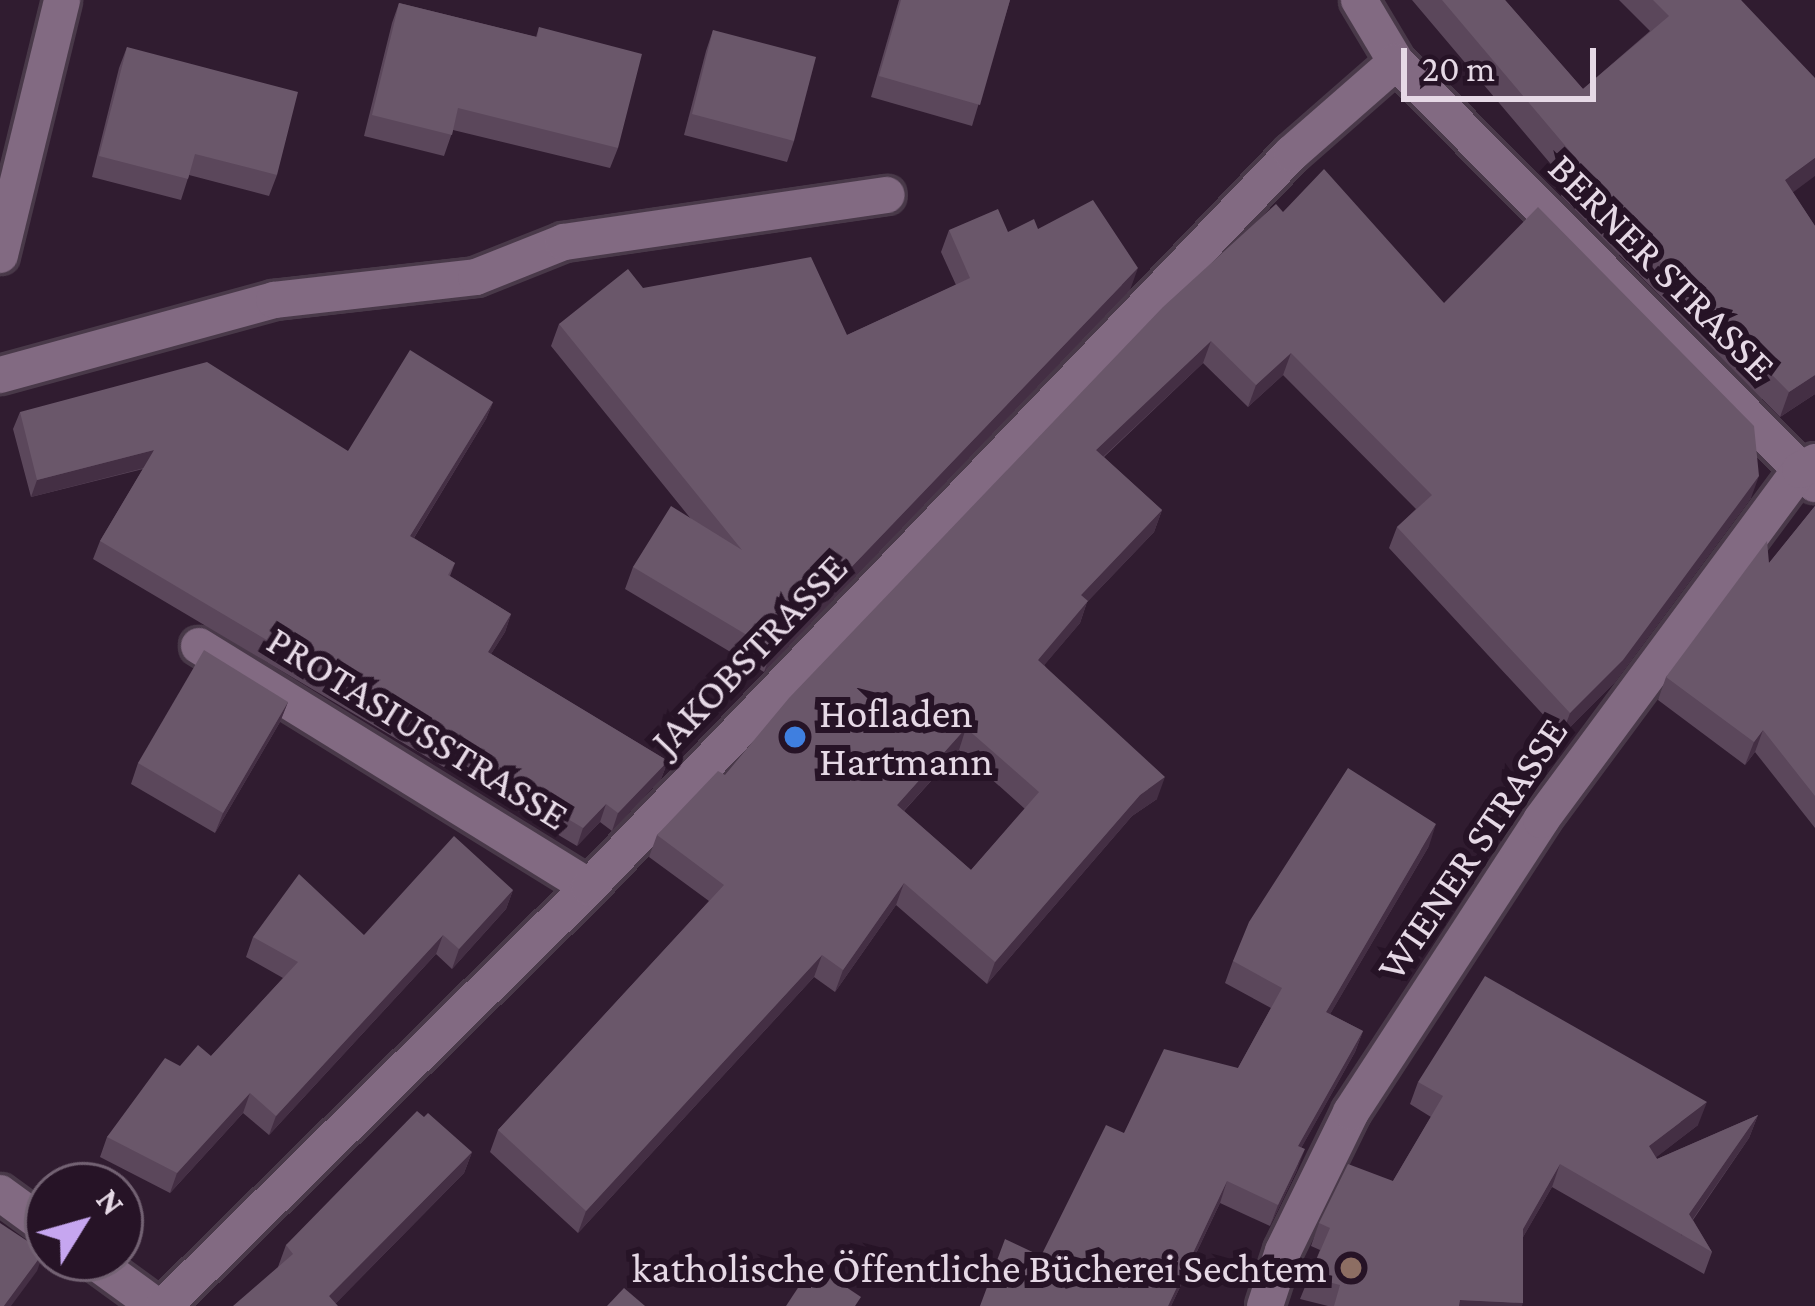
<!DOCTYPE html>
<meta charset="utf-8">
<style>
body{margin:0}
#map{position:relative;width:1815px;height:1306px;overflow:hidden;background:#301c30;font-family:"Crimson Pro",serif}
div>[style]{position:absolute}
.roads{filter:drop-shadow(3px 0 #493949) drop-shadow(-3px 0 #493949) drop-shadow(0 3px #493949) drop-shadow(0 -3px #493949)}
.street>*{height:36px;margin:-18px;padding:0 18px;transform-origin:18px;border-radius:18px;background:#826a82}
.wall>*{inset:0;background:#5b475b}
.shaded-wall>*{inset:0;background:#442f44}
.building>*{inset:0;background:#6a576a}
.dots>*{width:33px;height:33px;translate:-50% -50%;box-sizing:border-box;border:6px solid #261326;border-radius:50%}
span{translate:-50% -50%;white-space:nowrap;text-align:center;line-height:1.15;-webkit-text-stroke:12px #261326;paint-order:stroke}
.street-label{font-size:42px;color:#e6d9e6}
.poi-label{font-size:42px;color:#e6d9e6}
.left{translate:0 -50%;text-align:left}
.right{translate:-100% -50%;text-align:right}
.north{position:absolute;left:24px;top:1162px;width:120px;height:120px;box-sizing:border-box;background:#261326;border:3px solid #736273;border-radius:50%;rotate:53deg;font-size:33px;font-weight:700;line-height:48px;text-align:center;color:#e6d9e6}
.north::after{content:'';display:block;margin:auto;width:42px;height:54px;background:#c6a6f0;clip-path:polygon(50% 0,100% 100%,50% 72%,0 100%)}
.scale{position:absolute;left:1401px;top:48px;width:195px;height:54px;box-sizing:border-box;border:6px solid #e6d9e6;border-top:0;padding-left:15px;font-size:36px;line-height:42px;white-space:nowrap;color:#e6d9e6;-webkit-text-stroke:9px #261326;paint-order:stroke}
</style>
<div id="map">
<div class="roads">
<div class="street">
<i style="left:1359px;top:0;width:72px;rotate:59.2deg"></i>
<i style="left:1396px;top:62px;width:595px;rotate:45.2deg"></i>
<i style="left:0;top:255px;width:262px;rotate:-76.3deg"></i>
<i style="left:0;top:375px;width:284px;rotate:-15.3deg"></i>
<i style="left:274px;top:300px;width:203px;rotate:-6.5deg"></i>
<i style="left:476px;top:277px;width:95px;rotate:-21.7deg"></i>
<i style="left:564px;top:242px;width:326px;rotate:-8.3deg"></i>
<i style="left:199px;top:646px;width:458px;rotate:31.7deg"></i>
<i style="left:0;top:1193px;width:59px;rotate:36.1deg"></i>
<i style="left:90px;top:1258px;width:82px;rotate:36deg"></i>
<i style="left:164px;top:1306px;width:597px;rotate:-44.59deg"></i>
<i style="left:589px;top:887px;width:1016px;rotate:-46.24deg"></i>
<i style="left:1292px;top:153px;width:138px;rotate:-41.2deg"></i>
<i style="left:1265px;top:1306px;width:58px;rotate:-71.9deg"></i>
<i style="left:1283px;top:1251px;width:155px;rotate:-63.9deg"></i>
<i style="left:1351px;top:1112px;width:348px;rotate:-56.9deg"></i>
<i style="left:1541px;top:820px;width:435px;rotate:-53.5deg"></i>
<i style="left:1800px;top:470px;width:17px;rotate:-28deg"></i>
</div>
</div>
<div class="wall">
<i style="clip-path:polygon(899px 0,1010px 0,972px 126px,871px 97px)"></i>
<i style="clip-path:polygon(1412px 0,1505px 0,1583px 89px,1650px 31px,1619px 0,1741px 0,1793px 193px,1815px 226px,1815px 394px,1780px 417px,1561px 196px,1566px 182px)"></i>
<i style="clip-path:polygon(399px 3px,536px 37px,539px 27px,618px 148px,610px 168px,453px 130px,444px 156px,364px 136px,392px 23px)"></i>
<i style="clip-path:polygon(713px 30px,794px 141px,787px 162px,684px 135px,706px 51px)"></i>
<i style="clip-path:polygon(127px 47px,277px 175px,269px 196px,189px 175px,181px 200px,92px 177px,119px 68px)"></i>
<i style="clip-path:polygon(evenodd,1283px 212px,1444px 303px,1751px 498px,1615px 682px,1562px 735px,1389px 548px,1397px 527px,1416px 509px,1283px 375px,1248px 407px,1203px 363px,1104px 457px,1162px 510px,1154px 532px,1087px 602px,1080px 623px,1044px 665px,1157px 799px,1132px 816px,987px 984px,896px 905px,835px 992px,814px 977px,578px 1233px,490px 1152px,498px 1130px,709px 901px,649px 857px,657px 835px,725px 775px,1283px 212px,959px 750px,1025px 809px,971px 870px,904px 811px,959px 750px)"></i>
<i style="clip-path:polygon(1038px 229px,1130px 290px,764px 672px,625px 589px,633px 567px,691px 519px,551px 346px,559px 324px,643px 288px,847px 335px,956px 285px,941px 252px,949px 230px,1008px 232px)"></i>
<i style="clip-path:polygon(493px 402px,486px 419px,414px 538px,455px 563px,450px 576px,511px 614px,505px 632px,491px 654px,668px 761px,661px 779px,612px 831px,600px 822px,577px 846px,93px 559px,100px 541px,143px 469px,31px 497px,13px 429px,20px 412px,348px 451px)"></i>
<i style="clip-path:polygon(1815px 506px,1815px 828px,1755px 752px,1745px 765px,1658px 700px,1666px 677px,1769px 563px)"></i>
<i style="clip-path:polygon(288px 702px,280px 722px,215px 833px,131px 784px,138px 763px)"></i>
<i style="clip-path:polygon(1429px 846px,1330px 1014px,1363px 1031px,1355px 1052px,1301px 1148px,1297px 1170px,1270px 1226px,1220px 1203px,1171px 1306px,980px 1306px,1041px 1256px,1124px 1133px,1238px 1068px,1271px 1008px,1225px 983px,1233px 961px)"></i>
<i style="clip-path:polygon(513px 890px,506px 909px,452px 969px,436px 954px,269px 1135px,243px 1113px,170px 1193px,100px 1157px,107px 1137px,180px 1066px,211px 1056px,283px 978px,246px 957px,253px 937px,364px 935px)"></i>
<i style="clip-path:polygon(1418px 1082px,1698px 1125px,1656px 1157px,1657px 1159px,1758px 1115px,1749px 1138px,1693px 1220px,1712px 1252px,1704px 1274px,1552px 1187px,1523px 1237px,1522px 1306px,1328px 1306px,1300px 1299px,1320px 1250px,1311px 1246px,1319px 1223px,1393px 1181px,1431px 1117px,1410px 1104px)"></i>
<i style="clip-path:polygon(472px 1152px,464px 1173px,336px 1303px,278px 1267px,286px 1245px)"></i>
</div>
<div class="shaded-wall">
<i style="clip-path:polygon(1815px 158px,1815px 176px,1776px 205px,1785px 180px)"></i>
<i style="clip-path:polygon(1138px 268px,1130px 290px,764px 672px,772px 650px)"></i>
<i style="clip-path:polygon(1211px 341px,1203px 363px,1088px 471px,1096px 450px)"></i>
<i style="clip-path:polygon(1291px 353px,1283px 375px,1248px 407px,1256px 385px)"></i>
<i style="clip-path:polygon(1815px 375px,1815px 394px,1780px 417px,1789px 392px)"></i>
<i style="clip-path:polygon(493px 402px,486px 419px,404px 554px,410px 536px)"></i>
<i style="clip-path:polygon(154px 450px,148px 467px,31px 497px,37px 480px)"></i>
<i style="clip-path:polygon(1759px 476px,1751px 498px,1615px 682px,1562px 735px,1570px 713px)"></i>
<i style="clip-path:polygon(1162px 510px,1154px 532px,1087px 602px,1080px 623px,1030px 682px,1038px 660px,1081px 595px)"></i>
<i style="clip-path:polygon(511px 614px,505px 632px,481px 670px,488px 652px)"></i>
<i style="clip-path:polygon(288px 702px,280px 722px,215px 833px,223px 813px)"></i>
<i style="clip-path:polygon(966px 728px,959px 750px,889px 827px,897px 805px)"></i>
<i style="clip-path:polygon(1763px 730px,1755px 752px,1745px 765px,1754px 742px)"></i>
<i style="clip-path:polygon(668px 761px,661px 779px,612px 831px,618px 813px)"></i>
<i style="clip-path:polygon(1165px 777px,1157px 799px,1132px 816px,987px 984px,995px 962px,1140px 795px)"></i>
<i style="clip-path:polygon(606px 804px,600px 822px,577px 846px,583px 828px)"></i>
<i style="clip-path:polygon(1436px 824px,1429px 846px,1319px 1033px,1326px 1012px)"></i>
<i style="clip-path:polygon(904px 883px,896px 905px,835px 992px,843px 970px)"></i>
<i style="clip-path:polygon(513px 890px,506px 909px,452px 969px,459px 949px)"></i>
<i style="clip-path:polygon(443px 935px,436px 954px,269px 1135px,276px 1116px)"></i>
<i style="clip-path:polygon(822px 955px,814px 977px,578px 1233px,586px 1211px)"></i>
<i style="clip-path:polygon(1363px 1031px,1355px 1052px,1290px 1168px,1298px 1146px)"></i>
<i style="clip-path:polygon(250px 1093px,243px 1113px,170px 1193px,177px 1173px)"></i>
<i style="clip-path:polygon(1707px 1102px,1698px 1125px,1641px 1169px,1649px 1146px)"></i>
<i style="clip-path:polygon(1758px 1115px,1749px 1138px,1681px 1236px,1689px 1214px)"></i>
<i style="clip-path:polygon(1305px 1149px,1297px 1170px,1270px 1226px,1278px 1205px)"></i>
<i style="clip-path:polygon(472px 1152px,464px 1173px,333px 1306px,329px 1296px)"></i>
<i style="clip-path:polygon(1560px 1164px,1552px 1187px,1515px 1251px,1523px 1229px)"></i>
<i style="clip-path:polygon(1227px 1181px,1220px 1203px,1171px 1306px,1168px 1306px)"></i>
<i style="clip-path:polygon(44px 1252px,37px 1271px,11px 1306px,4px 1306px)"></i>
<i style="clip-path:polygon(1460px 1300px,1523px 1303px,1522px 1306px,1458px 1306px)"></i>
</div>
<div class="building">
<i style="clip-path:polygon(901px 0,1010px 0,980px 105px,879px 76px)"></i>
<i style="clip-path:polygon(1442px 0,1505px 0,1583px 89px,1669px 16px,1653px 0,1741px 0,1815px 78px,1815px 158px,1785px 180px,1815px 226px,1815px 375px,1789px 392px,1570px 171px,1579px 162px)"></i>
<i style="clip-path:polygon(399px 3px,537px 37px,539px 27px,642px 54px,618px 148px,458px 108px,452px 135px,372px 115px)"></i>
<i style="clip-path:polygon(713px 30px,816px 57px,794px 141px,692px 114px)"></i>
<i style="clip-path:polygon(127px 47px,298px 92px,277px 175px,195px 154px,188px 179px,99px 156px)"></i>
<i style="clip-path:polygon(evenodd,1324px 169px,1444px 303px,1538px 207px,1754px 426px,1759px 476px,1623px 660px,1570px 713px,1397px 527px,1432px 495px,1291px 353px,1256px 385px,1211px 341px,1096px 450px,1162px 510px,1081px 595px,1088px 601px,1038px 660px,1165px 777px,1140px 795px,995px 962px,904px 883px,843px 970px,822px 955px,586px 1211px,498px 1130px,724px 885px,657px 835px,718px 771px,725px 775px,789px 698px,1163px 307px,1276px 204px,1283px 212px,1324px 169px,966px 728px,1039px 792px,971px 870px,897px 805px,966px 728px)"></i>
<i style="clip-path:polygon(1093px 200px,1138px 268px,772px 650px,633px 567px,671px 506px,742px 550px,559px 324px,628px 269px,643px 288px,811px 257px,847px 335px,970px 278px,949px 230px,998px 209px,1008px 232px,1034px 219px,1038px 229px)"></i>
<i style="clip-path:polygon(410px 350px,493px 402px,410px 536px,455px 563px,448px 575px,511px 614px,488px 652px,668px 761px,618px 813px,606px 804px,583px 828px,100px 541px,154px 450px,37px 480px,20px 412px,207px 362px,348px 451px)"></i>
<i style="clip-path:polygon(1815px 506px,1815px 796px,1763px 730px,1754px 742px,1666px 677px,1767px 541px,1769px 563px)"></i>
<i style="clip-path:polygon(204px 650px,288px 702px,223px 813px,138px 763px)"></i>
<i style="clip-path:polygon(1348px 768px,1436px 824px,1326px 1012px,1363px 1031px,1298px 1146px,1305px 1149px,1278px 1205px,1227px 1181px,1168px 1306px,980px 1306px,1005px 1239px,1041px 1256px,1106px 1125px,1124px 1133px,1164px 1049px,1238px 1068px,1282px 988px,1233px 961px,1249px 922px)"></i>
<i style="clip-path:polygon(454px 836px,513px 890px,459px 949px,443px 935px,276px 1116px,250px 1093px,177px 1173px,107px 1137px,165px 1058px,180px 1066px,198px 1045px,211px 1056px,298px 962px,253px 937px,299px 874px,364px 935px)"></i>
<i style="clip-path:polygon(1485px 976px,1707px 1102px,1649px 1146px,1657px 1159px,1758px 1115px,1689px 1214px,1712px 1252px,1560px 1164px,1523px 1229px,1523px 1303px,1460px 1300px,1459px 1306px,1334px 1306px,1340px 1285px,1309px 1277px,1330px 1228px,1319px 1223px,1348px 1164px,1393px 1181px,1443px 1096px,1418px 1082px)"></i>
<i style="clip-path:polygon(417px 1111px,424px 1117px,428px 1113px,472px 1152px,329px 1296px,338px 1306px,233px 1306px,293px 1254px,286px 1245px)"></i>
<i style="clip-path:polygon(0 1223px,44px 1252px,4px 1306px,0 1306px)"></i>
<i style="clip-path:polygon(813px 1265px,861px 1297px,855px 1306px,786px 1306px)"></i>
<i style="clip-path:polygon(624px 1288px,645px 1306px,607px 1306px)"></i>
</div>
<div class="dots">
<i style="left:795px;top:737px;background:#3f7fe0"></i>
<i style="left:1351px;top:1268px;background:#8d6e63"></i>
</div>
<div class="street-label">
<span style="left:1662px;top:267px;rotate:45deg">BERNER STRASSE</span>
<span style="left:749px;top:654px;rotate:-46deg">JAKOBSTRASSE</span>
<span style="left:418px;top:728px;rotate:32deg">PROTASIUSSTRASSE</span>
<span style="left:1472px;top:849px;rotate:-56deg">WIENER STRASSE</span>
</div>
<div class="poi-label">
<span class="left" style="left:819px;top:737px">Hofladen<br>Hartmann</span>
<span class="right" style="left:1327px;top:1268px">katholische Öffentliche Bücherei Sechtem</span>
</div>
<div class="north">N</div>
<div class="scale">20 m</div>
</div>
